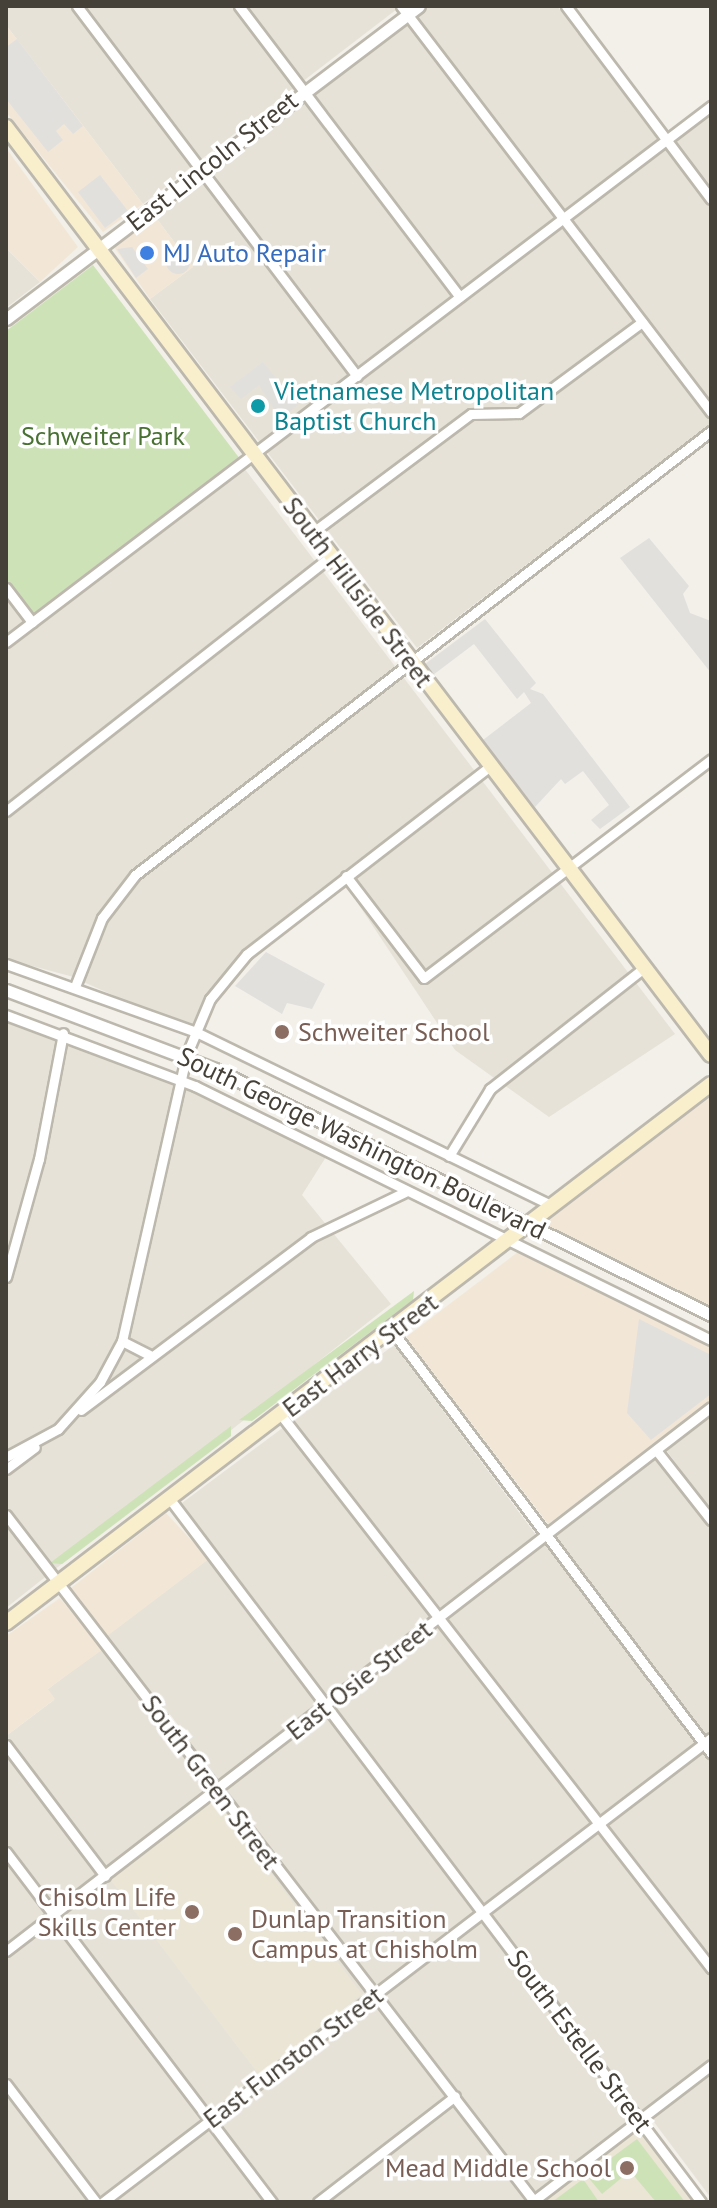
<!DOCTYPE html>
<style>
body{margin:0}
#map{position:relative;width:717px;height:2208px;overflow:hidden;background:#f3f0e9;font-family:"PT Sans",sans-serif}
div>[style]{position:absolute}
.residential>*{inset:0;background:#e6e2d8}
.commercial>*{inset:0;background:#f2e7d7}
.education>*{inset:0;background:#eae5d5}
.green>*{inset:0;background:#cee2b7}
.parking>*{inset:0;background:#e2e0dd}
.round{border-radius:50%}
.roads{filter:drop-shadow(2px 0 #bdb8ad) drop-shadow(-2px 0 #bdb8ad) drop-shadow(0 2px #bdb8ad) drop-shadow(0 -2px #bdb8ad)}
.minor>*{height:9px;margin:-4.5px;padding:0 4.5px;transform-origin:4.5px;border-radius:4.5px;background:#fff}
.tertiary>*{height:11px;margin:-5.5px;padding:0 5.5px;transform-origin:5.5px;border-radius:5.5px;background:#fff}
.secondary>*{height:14px;margin:-7px;padding:0 7px;transform-origin:7px;border-radius:7px;background:#f9efcd}
.dots>*{width:22px;height:22px;translate:-50% -50%;box-sizing:border-box;border:4px solid #fff;border-radius:50%}
span{translate:-50% -50%;white-space:nowrap;text-align:center;line-height:1.15;-webkit-text-stroke:7px #fff;paint-order:stroke}
.street-label{font-size:26px;color:#464138}
.shop-label{font-size:26px;color:#366cbe}
.left{translate:0 -50%;text-align:left}
.culture-label{font-size:26px;color:#0d838f}
.park-label{font-size:26px;color:#487132}
.education-label{font-size:26px;color:#785e54}
.right{translate:-100% -50%;text-align:right}
.frame{position:absolute;inset:0;border:8px solid #464138;pointer-events:none}
</style>
<div id="map">
<div class="residential">
<i style="clip-path:polygon(6px 6px,401px 6px,143px 204px,6px 25px)"></i>
<i style="clip-path:polygon(429px 6px,557px 6px,664px 148px,711px 113px,711px 424px,417px 648px,150px 299px,193px 267px,154px 215px)"></i>
<i style="clip-path:polygon(6px 248px,40px 282px,6px 308px)"></i>
<i style="clip-path:polygon(241px 464px,675px 1034px,549px 1117px,455px 1050px,347px 887px,236px 967px,196px 1032px,70px 976px,6px 959px,6px 599px,27px 626px)"></i>
<i style="clip-path:polygon(6px 1021px,133px 1064px,326px 1157px,302px 1195px,391px 1304px,6px 1608px)"></i>
<i style="clip-path:polygon(394px 1345px,536px 1535px,330px 1693px,334px 1699px,656px 1450px,711px 1521px,711px 2198px,648px 2114px,531px 2202px,6px 2202px,6px 1736px,54px 1700px,47px 1690px,96px 1652px,108px 1631px,211px 1553px,257px 1607px,182px 1503px)"></i>
<i style="clip-path:polygon(711px 1416px,711px 1512px,667px 1451px)"></i>
</div>
<div class="commercial">
<i style="clip-path:polygon(6px 25px,143px 204px,103px 232px,6px 112px)"></i>
<i style="clip-path:polygon(6px 148px,78px 247px,40px 282px,6px 248px)"></i>
<i style="clip-path:polygon(154px 215px,193px 267px,150px 299px,114px 247px)"></i>
<i style="clip-path:polygon(711px 1084px,711px 1315px,529px 1223px)"></i>
<i style="clip-path:polygon(518px 1252px,711px 1348px,711px 1403px,548px 1524px,406px 1337px)"></i>
<i style="clip-path:polygon(166px 1513px,209px 1559px,106px 1637px,71px 1588px)"></i>
<i style="clip-path:polygon(60px 1598px,102px 1650px,48px 1689px,55px 1699px,6px 1736px,6px 1636px)"></i>
</div>
<div class="education">
<i style="clip-path:polygon(215px 1799px,362px 1994px,259px 2075px,109px 1878px)"></i>
<i style="clip-path:polygon(638px 2129px,694px 2202px,540px 2202px,632px 2132px)"></i>
</div>
<div class="green">
<i style="clip-path:polygon(93px 265px,240px 459px,33px 616px,6px 580px,6px 331px)"></i>
<i style="clip-path:polygon(414px 1291px,413px 1300px,252px 1421px,239px 1420px)"></i>
<i style="clip-path:polygon(231px 1426px,231px 1436px,62px 1564px,50px 1563px)"></i>
<i style="clip-path:polygon(637px 2139px,685px 2202px,656px 2202px,630px 2171px,602px 2194px,587px 2176px)"></i>
<i style="clip-path:polygon(583px 2179px,599px 2202px,552px 2202px)"></i>
</div>
<div class="parking">
<i style="clip-path:polygon(17px 39px,83px 126px,73px 134px,64px 124px,56px 131px,63px 140px,48px 152px,6px 99px,6px 47px)"></i>
<i style="clip-path:polygon(100px 175px,128px 211px,105px 228px,78px 192px)"></i>
<i style="clip-path:polygon(132px 247px,148px 269px,136px 278px,117px 249px)"></i>
<i class="round" style="left:166px;top:250px;width:24px;height:24px"></i>
<i style="clip-path:polygon(263px 362px,298px 405px,280px 419px,259px 385px,241px 399px,230px 387px)"></i>
<i style="clip-path:polygon(649px 538px,689px 586px,683px 594px,690px 613px,711px 621px,711px 673px,620px 558px)"></i>
<i style="clip-path:polygon(485px 619px,536px 683px,530px 689px,543px 694px,630px 807px,600px 829px,591px 820px,609px 805px,583px 771px,565px 784px,561px 779px,535px 807px,483px 740px,531px 703px,524px 692px,517px 699px,474px 644px,433px 675px,425px 664px)"></i>
<i style="clip-path:polygon(266px 952px,325px 984px,312px 1009px,287px 1003px,282px 1014px,235px 986px)"></i>
<i style="clip-path:polygon(639px 1319px,711px 1355px,711px 1394px,651px 1440px,627px 1413px)"></i>
</div>
<div class="roads">
<div class="minor">
<i style="left:77px;top:6px;width:464px;rotate:52.9deg"></i>
<i style="left:239px;top:6px;width:365px;rotate:52.8deg"></i>
<i style="left:401px;top:6px;width:511px;rotate:52.64deg"></i>
<i style="left:566px;top:6px;width:241px;rotate:53.1deg"></i>
<i style="left:313px;top:532px;width:197px;rotate:-36.8deg"></i>
<i style="left:471px;top:414px;width:48px;rotate:-1.2deg"></i>
<i style="left:519px;top:413px;width:153px;rotate:-36.5deg"></i>
<i style="left:6px;top:588px;width:43px;rotate:52.6deg"></i>
<i style="left:6px;top:642px;width:886px;rotate:-37.25deg"></i>
<i style="left:6px;top:811px;width:413px;rotate:-38.1deg"></i>
<i style="left:346px;top:876px;width:128px;rotate:52.6deg"></i>
<i style="left:424px;top:978px;width:361px;rotate:-37.3deg"></i>
<i style="left:6px;top:964px;width:202px;rotate:19.7deg"></i>
<i style="left:196px;top:1032px;width:396px;rotate:26deg"></i>
<i style="left:76px;top:984px;width:71px;rotate:-68.5deg"></i>
<i style="left:102px;top:918px;width:54px;rotate:-52.5deg"></i>
<i style="left:135px;top:875px;width:727px;rotate:-37.63deg"></i>
<i style="left:6px;top:1015px;width:202px;rotate:20.6deg"></i>
<i style="left:195px;top:1086px;width:575px;rotate:26.21deg"></i>
<i style="left:449px;top:1156px;width:79px;rotate:-58.5deg"></i>
<i style="left:490px;top:1089px;width:196px;rotate:-38.2deg"></i>
<i style="left:6px;top:1277px;width:123px;rotate:-74.4deg"></i>
<i style="left:39px;top:1159px;width:128px;rotate:-79.2deg"></i>
<i style="left:393px;top:1332px;width:528px;rotate:52.93deg"></i>
<i style="left:122px;top:1341px;width:30px;rotate:27deg"></i>
<i style="left:81px;top:1410px;width:288px;rotate:-36.9deg"></i>
<i style="left:311px;top:1237px;width:104px;rotate:-25.6deg"></i>
<i style="left:281px;top:1415px;width:701px;rotate:52.13deg"></i>
<i style="left:656px;top:1450px;width:89px;rotate:51.8deg"></i>
<i style="left:6px;top:1457px;width:59px;rotate:-28.3deg"></i>
<i style="left:58px;top:1429px;width:63px;rotate:-48.2deg"></i>
<i style="left:100px;top:1382px;width:47px;rotate:-61.8deg"></i>
<i style="left:122px;top:1341px;width:292px;rotate:-77.3deg"></i>
<i style="left:186px;top:1056px;width:62px;rotate:-67.2deg"></i>
<i style="left:210px;top:999px;width:58px;rotate:-50.6deg"></i>
<i style="left:247px;top:954px;width:307px;rotate:-37.7deg"></i>
<i style="left:6px;top:1469px;width:36px;rotate:-37deg"></i>
<i style="left:169px;top:1498px;width:882px;rotate:52.92deg"></i>
<i style="left:6px;top:1515px;width:866px;rotate:52.42deg"></i>
<i style="left:6px;top:1745px;width:164px;rotate:52.9deg"></i>
<i style="left:6px;top:1852px;width:440px;rotate:52.8deg"></i>
<i style="left:6px;top:1951px;width:890px;rotate:-37.65deg"></i>
<i style="left:6px;top:2084px;width:148px;rotate:52.7deg"></i>
<i style="left:103px;top:2202px;width:765px;rotate:-37.35deg"></i>
<i style="left:318px;top:2202px;width:173px;rotate:-37.7deg"></i>
<i style="left:532px;top:2202px;width:225px;rotate:-37.4deg"></i>
</div>
<div class="tertiary">
<i style="left:6px;top:319px;width:518px;rotate:-37.16deg"></i>
<i style="left:6px;top:990px;width:223px;rotate:20.7deg"></i>
<i style="left:215px;top:1069px;width:554px;rotate:26.38deg"></i>
</div>
<div class="secondary">
<i style="left:6px;top:127px;width:1165px;rotate:52.78deg"></i>
<i style="left:6px;top:1623px;width:887px;rotate:-37.4deg"></i>
</div>
</div>
<div class="dots">
<i style="left:147px;top:253px;background:#3f7fe0"></i>
<i style="left:258px;top:406px;background:#0f9aa8"></i>
<i style="left:282px;top:1032px;background:#8d6e63"></i>
<i style="left:192px;top:1912px;background:#8d6e63"></i>
<i style="left:235px;top:1934px;background:#8d6e63"></i>
<i style="left:627px;top:2168px;background:#8d6e63"></i>
</div>
<div class="street-label">
<span style="left:212px;top:161px;rotate:-38deg">East Lincoln Street</span>
<span style="left:358px;top:592px;rotate:53deg">South Hillside Street</span>
<span style="left:362px;top:1143px;rotate:26deg">South George Washington Boulevard</span>
<span style="left:360px;top:1355px;rotate:-37deg">East Harry Street</span>
<span style="left:359px;top:1680px;rotate:-38deg">East Osie Street</span>
<span style="left:211px;top:1782px;rotate:53deg">South Green Street</span>
<span style="left:580px;top:2041px;rotate:53deg">South Estelle Street</span>
<span style="left:293px;top:2057px;rotate:-37deg">East Funston Street</span>
</div>
<div class="shop-label">
<span class="left" style="left:163px;top:253px">MJ Auto Repair</span>
</div>
<div class="culture-label">
<span class="left" style="left:274px;top:406px">Vietnamese Metropolitan<br>Baptist Church</span>
</div>
<div class="park-label">
<span style="left:103px;top:436px">Schweiter Park</span>
</div>
<div class="education-label">
<span class="left" style="left:298px;top:1032px">Schweiter School</span>
<span class="right" style="left:176px;top:1912px">Chisolm Life<br>Skills Center</span>
<span class="left" style="left:251px;top:1934px">Dunlap Transition<br>Campus at Chisholm</span>
<span class="right" style="left:611px;top:2168px">Mead Middle School</span>
</div>
<div class="frame"></div>
</div>
